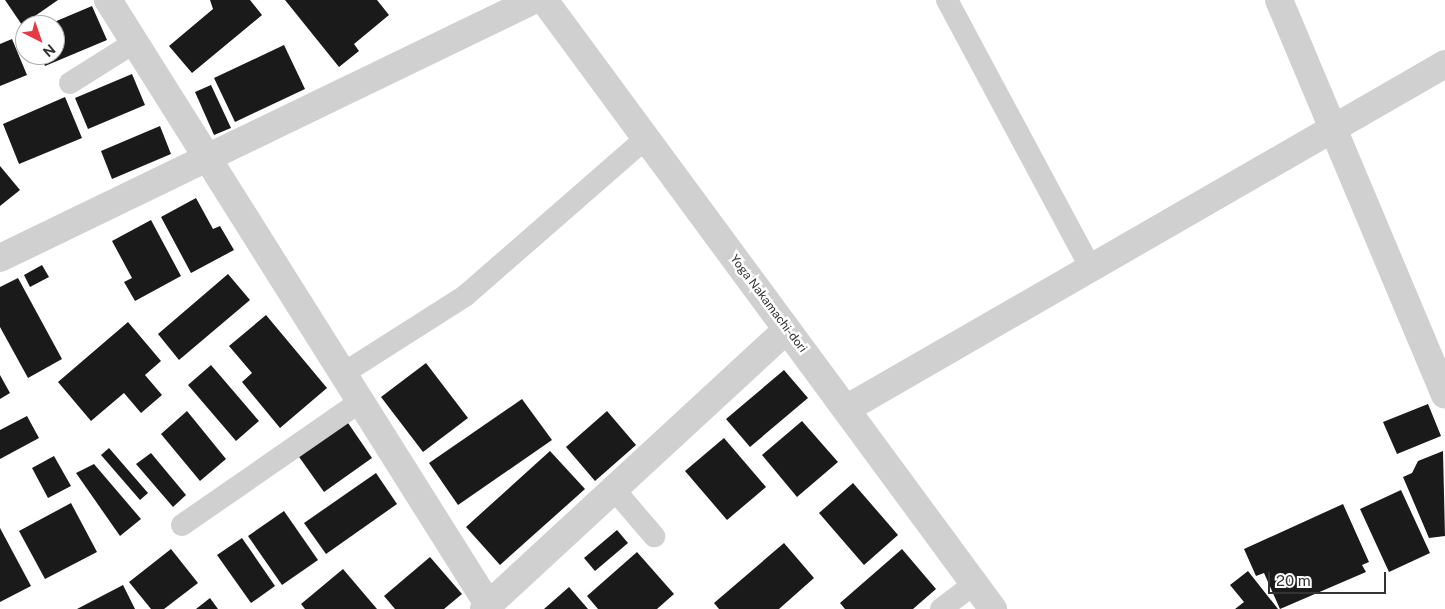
<!DOCTYPE html>
<style>
body{margin:0}
#map{position:relative;width:1445px;height:609px;overflow:hidden;background:#fff;font-family:"Public Sans",sans-serif}
div>[style]{position:absolute}
.building>*{inset:0;background:#1a1a1a}
.service>*{height:22px;margin:-11px;padding:0 11px;transform-origin:11px;border-radius:11px;background:#d0d0d0}
.minor>*{height:28px;margin:-14px;padding:0 14px;transform-origin:14px;border-radius:14px;background:#d0d0d0}
.tertiary>*{height:28px;margin:-14px;padding:0 14px;transform-origin:14px;border-radius:14px;background:#d0d0d0}
span{translate:-50% -50%;white-space:nowrap;text-align:center;line-height:1.15;-webkit-text-stroke:5px #fff;paint-order:stroke}
.street-label{font-size:12px;color:#333}
.north{position:absolute;left:15px;top:15px;width:50px;height:50px;box-sizing:border-box;background:#fff;border:1px solid #adadad;border-radius:50%;rotate:139deg;font-size:14px;font-weight:700;line-height:20px;text-align:center;color:#333}
.north::after{content:'';display:block;margin:auto;width:18px;height:22px;background:#e63946;clip-path:polygon(50% 0,100% 100%,50% 72%,0 100%)}
.scale{position:absolute;left:1268px;top:572px;width:118px;height:22px;box-sizing:border-box;border:2px solid #333;border-top:0;padding-left:6px;font-size:15px;line-height:18px;white-space:nowrap;color:#333;-webkit-text-stroke:4px #fff;paint-order:stroke}
</style>
<div id="map">
<div class="building">
<i style="clip-path:polygon(5px 0,58px 0,22px 25px)"></i>
<i style="clip-path:polygon(210px 0,250px 0,262px 15px,192px 73px,169px 46px,213px 9px)"></i>
<i style="clip-path:polygon(285px 0,377px 0,389px 15px,354px 44px,359px 51px,339px 67px)"></i>
<i style="clip-path:polygon(92px 6px,107px 40px,45px 66px,40px 55px,55px 55px,55px 25px,47px 25px)"></i>
<i style="clip-path:polygon(12px 39px,27px 75px,0 86px,0 44px)"></i>
<i style="clip-path:polygon(284px 45px,305px 89px,235px 122px,214px 78px)"></i>
<i style="clip-path:polygon(132px 74px,145px 105px,88px 129px,75px 98px)"></i>
<i style="clip-path:polygon(211px 85px,231px 128px,214px 135px,195px 92px)"></i>
<i style="clip-path:polygon(65px 97px,82px 138px,19px 164px,3px 124px)"></i>
<i style="clip-path:polygon(160px 126px,171px 154px,112px 179px,101px 151px)"></i>
<i style="clip-path:polygon(0 166px,20px 190px,0 206px)"></i>
<i style="clip-path:polygon(196px 198px,213px 229px,220px 226px,234px 250px,191px 273px,161px 217px)"></i>
<i style="clip-path:polygon(151px 220px,181px 276px,135px 301px,124px 282px,132px 278px,112px 241px)"></i>
<i style="clip-path:polygon(42px 265px,49px 277px,30px 287px,24px 275px)"></i>
<i style="clip-path:polygon(228px 274px,250px 300px,179px 360px,158px 334px)"></i>
<i style="clip-path:polygon(18px 278px,62px 359px,28px 378px,0 327px,0 287px)"></i>
<i style="clip-path:polygon(266px 315px,327px 388px,280px 428px,242px 382px,252px 373px,229px 346px)"></i>
<i style="clip-path:polygon(128px 322px,161px 361px,145px 375px,162px 395px,141px 413px,124px 393px,91px 421px,58px 382px)"></i>
<i style="clip-path:polygon(426px 363px,468px 418px,423px 452px,381px 397px)"></i>
<i style="clip-path:polygon(211px 365px,259px 421px,236px 441px,188px 385px)"></i>
<i style="clip-path:polygon(784px 370px,808px 398px,750px 447px,726px 419px)"></i>
<i style="clip-path:polygon(0 375px,10px 393px,0 399px)"></i>
<i style="clip-path:polygon(522px 399px,552px 440px,458px 505px,429px 463px)"></i>
<i style="clip-path:polygon(1428px 404px,1441px 436px,1397px 454px,1383px 422px)"></i>
<i style="clip-path:polygon(187px 411px,226px 459px,200px 481px,161px 434px)"></i>
<i style="clip-path:polygon(607px 411px,636px 445px,595px 481px,566px 447px)"></i>
<i style="clip-path:polygon(27px 416px,39px 438px,0 459px,0 430px)"></i>
<i style="clip-path:polygon(346px 420px,372px 458px,324px 492px,297px 454px)"></i>
<i style="clip-path:polygon(802px 421px,838px 462px,797px 497px,762px 455px)"></i>
<i style="clip-path:polygon(724px 438px,766px 487px,727px 520px,685px 471px)"></i>
<i style="clip-path:polygon(109px 448px,148px 493px,140px 500px,101px 455px)"></i>
<i style="clip-path:polygon(550px 451px,585px 489px,500px 565px,466px 527px)"></i>
<i style="clip-path:polygon(1443px 451px,1445px 536px,1429px 538px,1403px 477px,1412px 473px,1418px 461px)"></i>
<i style="clip-path:polygon(151px 453px,186px 495px,173px 507px,136px 464px)"></i>
<i style="clip-path:polygon(54px 456px,71px 486px,48px 498px,32px 468px)"></i>
<i style="clip-path:polygon(94px 464px,141px 519px,120px 536px,76px 473px)"></i>
<i style="clip-path:polygon(376px 473px,397px 504px,326px 554px,304px 523px)"></i>
<i style="clip-path:polygon(853px 483px,898px 535px,864px 565px,819px 513px)"></i>
<i style="clip-path:polygon(1401px 490px,1430px 553px,1389px 572px,1360px 509px)"></i>
<i style="clip-path:polygon(71px 503px,97px 552px,45px 579px,19px 531px)"></i>
<i style="clip-path:polygon(1343px 504px,1369px 562px,1362px 565px,1366px 572px,1280px 609px,1264px 573px,1256px 576px,1244px 549px)"></i>
<i style="clip-path:polygon(284px 511px,318px 560px,282px 585px,248px 536px)"></i>
<i style="clip-path:polygon(0 528px,31px 586px,0 602px)"></i>
<i style="clip-path:polygon(617px 530px,628px 543px,595px 571px,584px 558px)"></i>
<i style="clip-path:polygon(242px 538px,275px 586px,251px 603px,217px 555px)"></i>
<i style="clip-path:polygon(784px 543px,814px 578px,779px 609px,719px 609px,714px 603px)"></i>
<i style="clip-path:polygon(171px 549px,198px 583px,164px 609px,151px 609px,129px 582px)"></i>
<i style="clip-path:polygon(902px 549px,936px 589px,913px 609px,845px 609px,840px 603px)"></i>
<i style="clip-path:polygon(637px 552px,674px 594px,657px 609px,598px 609px,587px 596px)"></i>
<i style="clip-path:polygon(430px 557px,462px 594px,444px 609px,395px 609px,384px 596px)"></i>
<i style="clip-path:polygon(343px 569px,377px 609px,305px 609px,301px 604px)"></i>
<i style="clip-path:polygon(1248px 571px,1278px 609px,1235px 609px,1244px 602px,1230px 585px)"></i>
<i style="clip-path:polygon(123px 585px,135px 609px,77px 609px)"></i>
<i style="clip-path:polygon(569px 587px,588px 609px,544px 609px)"></i>
<i style="clip-path:polygon(210px 598px,218px 609px,196px 609px)"></i>
</div>
<div class="service">
<i style="left:947px;top:0;width:305px;rotate:61.8deg"></i>
<i style="left:70px;top:83px;width:77px;rotate:-32.2deg"></i>
<i style="left:344px;top:373px;width:143px;rotate:-32.5deg"></i>
<i style="left:465px;top:296px;width:240px;rotate:-41.1deg"></i>
<i style="left:612px;top:487px;width:65px;rotate:49.4deg"></i>
<i style="left:182px;top:525px;width:218px;rotate:-34.7deg"></i>
<i style="left:941px;top:609px;width:41px;rotate:-37.1deg"></i>
</div>
<div class="minor">
<i style="left:108px;top:0;width:719px;rotate:57.83deg"></i>
<i style="left:1279px;top:0;width:428px;rotate:67.2deg"></i>
<i style="left:0;top:258px;width:593px;rotate:-25.79deg"></i>
<i style="left:846px;top:409px;width:691px;rotate:-29.94deg"></i>
<i style="left:484px;top:609px;width:411px;rotate:-42.7deg"></i>
</div>
<div class="tertiary">
<i style="left:544px;top:0;width:757px;rotate:53.6deg"></i>
</div>
<div class="street-label">
<span style="left:768px;top:304px;rotate:53deg">Yoga Nakamachi-dori</span>
</div>
<div class="north">N</div>
<div class="scale">20 m</div>
</div>
